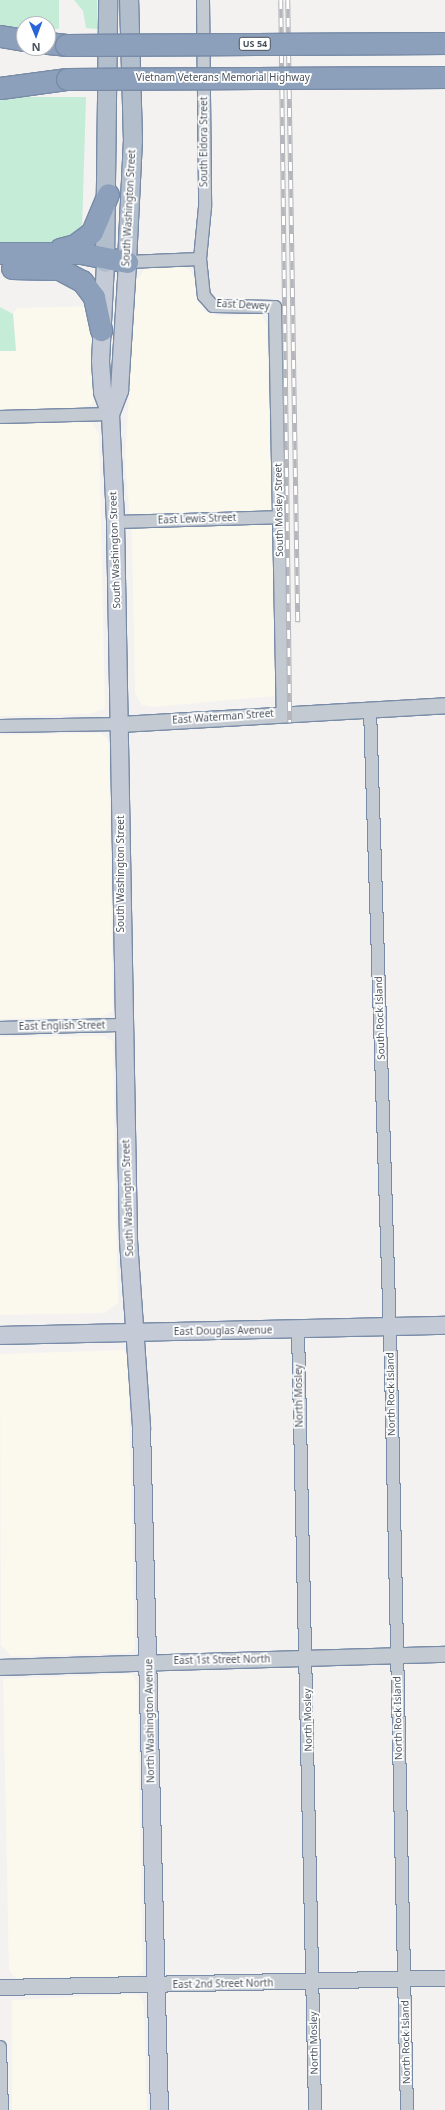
<!DOCTYPE html>
<style>
body{margin:0}
#map{position:relative;width:445px;height:2110px;overflow:hidden;background:#f3f2f1;font-family:"Noto Sans",sans-serif}
div>[style]{position:absolute}
.commercial>*{inset:0;background:#fbf8ed}
.green>*{inset:0;background:#c4ecd7}
.roads{filter:drop-shadow(1px 0 #788ba7) drop-shadow(-1px 0 #788ba7) drop-shadow(0 1px #788ba7) drop-shadow(0 -1px #788ba7)}
.minor>*{height:12px;margin:-6px;padding:0 6px;transform-origin:6px;border-radius:6px;background:#c3cad1}
.tertiary>*{height:15px;margin:-7.5px;padding:0 7.5px;transform-origin:7.5px;border-radius:7.5px;background:#c3cad1}
.secondary>*{height:17px;margin:-8.5px;padding:0 8.5px;transform-origin:8.5px;border-radius:8.5px;background:#c4cbd6}
.primary>*{height:18px;margin:-9px;padding:0 9px;transform-origin:9px;border-radius:9px;background:#b3becd}
.motorway>*{height:21px;margin:-10.5px;padding:0 10.5px;transform-origin:10.5px;border-radius:10.5px;background:#8da0bb}
.rail>*{height:4.5px;margin-top:-2.25px;transform-origin:0;background:repeating-linear-gradient(90deg,#fff 0 9px,#b4b6bb 0 18px);box-sizing:border-box;border-block:1px solid #b4b6bb}
.bridges{filter:drop-shadow(1px 0 #788ba7) drop-shadow(-1px 0 #788ba7) drop-shadow(0 1px #788ba7) drop-shadow(0 -1px #788ba7)}
.motorway-bridge>*{height:21px;margin:-10.5px;padding:0 10.5px;transform-origin:10.5px;border-radius:10.5px;background:#8da0bb}
span{translate:-50% -50%;white-space:nowrap;text-align:center;line-height:1.15;-webkit-text-stroke:3.5px #fff;paint-order:stroke}
.shield-label span{padding:1px 3px;background:#fff;border:1px solid;border-radius:3px;-webkit-text-stroke-width:0}
.shield-label{font-size:9px;color:#4a535d;font-weight:700}
.street-label{font-size:10px;color:#4a535d}
.north{position:absolute;left:16px;top:16px;width:40px;height:40px;box-sizing:border-box;background:#fff;border:1px solid #b7babe;border-radius:50%;rotate:179deg;font-size:11px;font-weight:700;line-height:16px;text-align:center;color:#4a535d}
.north::after{content:'';display:block;margin:auto;width:14px;height:18px;background:#2865d7;clip-path:polygon(50% 0,100% 100%,50% 72%,0 100%)}
</style>
<div id="map">
<div class="commercial">
<i style="clip-path:polygon(182px 267px,189px 269px,197px 280px,204px 311px,218px 316px,261px 314px,267px 326px,277px 696px,152px 707px,142px 705px,135px 694px,132px 540px,125px 465px,135px 283px,145px 268px)"></i>
<i style="clip-path:polygon(91px 306px,93px 403px,81px 408px,0 409px,0 351px,16px 350px,13px 314px,17px 308px)"></i>
<i style="clip-path:polygon(91px 422px,99px 434px,105px 708px,91px 714px,0 716px,0 424px)"></i>
<i style="clip-path:polygon(100px 733px,107px 738px,109px 746px,113px 1011px,101px 1017px,0 1019px,0 735px)"></i>
<i style="clip-path:polygon(105px 1036px,113px 1042px,118px 1303px,105px 1313px,0 1315px,0 1037px)"></i>
<i style="clip-path:polygon(124px 1350px,128px 1357px,135px 1649px,127px 1653px,11px 1656px,1px 1645px,0 1354px)"></i>
<i style="clip-path:polygon(132px 1674px,137px 1683px,143px 1971px,136px 1976px,16px 1978px,9px 1970px,3px 1679px)"></i>
<i style="clip-path:polygon(135px 1994px,140px 1996px,144px 2005px,147px 2110px,12px 2110px,12px 2000px)"></i>
</div>
<div class="green">
<i style="clip-path:polygon(0 0,59px 0,59px 29px,48px 29px,48px 24px,24px 24px,24px 30px,0 30px)"></i>
<i style="clip-path:polygon(74px 0,97px 0,98px 29px,86px 28px,83px 11px)"></i>
<i style="clip-path:polygon(0 97px,86px 97px,82px 230px,73px 243px,0 247px)"></i>
<i style="clip-path:polygon(0 307px,13px 314px,16px 351px,0 351px)"></i>
</div>
<div class="roads">
<div class="minor">
<i style="left:203px;top:0;width:207px;rotate:89.4deg"></i>
<i style="left:205px;top:207px;width:52px;rotate:95.5deg"></i>
<i style="left:200px;top:259px;width:37px;rotate:84deg"></i>
<i style="left:204px;top:296px;width:13px;rotate:48deg"></i>
<i style="left:213px;top:306px;width:62px;rotate:0.9deg"></i>
<i style="left:275px;top:307px;width:405px;rotate:88.9deg"></i>
<i style="left:127px;top:262px;width:73px;rotate:-2.4deg"></i>
<i style="left:0;top:417px;width:110px;rotate:-1.6deg"></i>
<i style="left:115px;top:522px;width:164px;rotate:-1.7deg"></i>
<i style="left:370px;top:709px;width:658px;rotate:88.17deg"></i>
<i style="left:391px;top:1367px;width:743px;rotate:88.77deg"></i>
<i style="left:0;top:726px;width:120px;rotate:-1deg"></i>
<i style="left:0;top:1028px;width:123px;rotate:-1.4deg"></i>
<i style="left:298px;top:1329px;width:781px;rotate:88.75deg"></i>
<i style="left:0;top:2047px;width:63px;rotate:88.2deg"></i>
</div>
<div class="tertiary">
<i style="left:120px;top:724px;width:326px;rotate:-3.3deg"></i>
<i style="left:0;top:1667px;width:445px;rotate:-1.7deg"></i>
<i style="left:0;top:1987px;width:445px;rotate:-1.2deg"></i>
</div>
<div class="secondary">
<i style="left:105px;top:263px;width:98px;rotate:92.9deg"></i>
<i style="left:100px;top:361px;width:31px;rotate:86deg"></i>
<i style="left:102px;top:392px;width:23px;rotate:70deg"></i>
<i style="left:110px;top:414px;width:108px;rotate:87.3deg"></i>
<i style="left:115px;top:522px;width:718px;rotate:88.96deg"></i>
<i style="left:128px;top:1240px;width:187px;rotate:86deg"></i>
<i style="left:141px;top:1427px;width:683px;rotate:88.49deg"></i>
<i style="left:110px;top:414px;width:26px;rotate:-69deg"></i>
<i style="left:119px;top:390px;width:128px;rotate:-86.4deg"></i>
<i style="left:0;top:1335px;width:445px;rotate:-1.3deg"></i>
</div>
<div class="primary">
<i style="left:127px;top:262px;width:121px;rotate:-87.2deg"></i>
<i style="left:133px;top:141px;width:141px;rotate:-91.6deg"></i>
<i style="left:105px;top:263px;width:263px;rotate:-89.3deg"></i>
</div>
<div class="motorway">
<i style="left:0;top:36px;width:24px;rotate:9deg"></i>
<i style="left:48px;top:43px;width:18px;rotate:6deg"></i>
<i style="left:0;top:88px;width:68px;rotate:-7.7deg"></i>
<i style="left:60px;top:249px;width:16px;rotate:-15deg"></i>
<i style="left:75px;top:245px;width:21px;rotate:-37deg"></i>
<i style="left:92px;top:232px;width:41px;rotate:-67.2deg"></i>
<i style="left:0;top:253px;width:81px"></i>
<i style="left:81px;top:253px;width:47px;rotate:11.1deg"></i>
<i style="left:12px;top:268px;width:47px;rotate:1.2deg"></i>
<i style="left:59px;top:269px;width:26px;rotate:28deg"></i>
<i style="left:82px;top:281px;width:20px;rotate:53deg"></i>
<i style="left:94px;top:297px;width:34px;rotate:78deg"></i>
</div>
</div>
<div class="rail">
<i style="left:281px;top:0;width:722px;rotate:89.29deg"></i>
<i style="left:288px;top:0;width:622px;rotate:89.08deg"></i>
</div>
<div class="bridges">
<div class="motorway-bridge">
<i style="left:66px;top:45px;width:379px;rotate:-0.3deg"></i>
<i style="left:67px;top:79px;width:378px;rotate:-0.3deg"></i>
</div>
</div>
<div class="shield-label">
<span style="left:255px;top:44px">US 54</span>
</div>
<div class="street-label">
<span style="left:223px;top:78px">Vietnam Veterans Memorial Highway</span>
<span style="left:204px;top:142px;rotate:-90deg">South Eldora Street</span>
<span style="left:129px;top:208px;rotate:-87deg">South Washington Street</span>
<span style="left:243px;top:305px;rotate:3deg">East Dewey</span>
<span style="left:279px;top:510px;rotate:-91deg">South Mosley Street</span>
<span style="left:197px;top:519px;rotate:-2deg">East Lewis Street</span>
<span style="left:115px;top:550px;rotate:-92deg">South Washington Street</span>
<span style="left:223px;top:717px;rotate:-4deg">East Waterman Street</span>
<span style="left:121px;top:874px;rotate:-90deg">South Washington Street</span>
<span style="left:380px;top:1018px;rotate:-92deg">South Rock Island</span>
<span style="left:62px;top:1026px;rotate:-1deg">East English Street</span>
<span style="left:128px;top:1198px;rotate:-92deg">South Washington Street</span>
<span style="left:223px;top:1331px;rotate:-1deg">East Douglas Avenue</span>
<span style="left:391px;top:1394px;rotate:-91deg">North Rock Island</span>
<span style="left:299px;top:1396px;rotate:-91deg">North Mosley</span>
<span style="left:222px;top:1660px;rotate:-1deg">East 1st Street North</span>
<span style="left:398px;top:1718px;rotate:-91deg">North Rock Island</span>
<span style="left:308px;top:1720px;rotate:-91deg">North Mosley</span>
<span style="left:150px;top:1721px;rotate:-91deg">North Washington Avenue</span>
<span style="left:223px;top:1984px;rotate:-1deg">East 2nd Street North</span>
<span style="left:406px;top:2042px;rotate:-91deg">North Rock Island</span>
<span style="left:314px;top:2043px;rotate:-91deg">North Mosley</span>
</div>
<div class="north">N</div>
</div>
